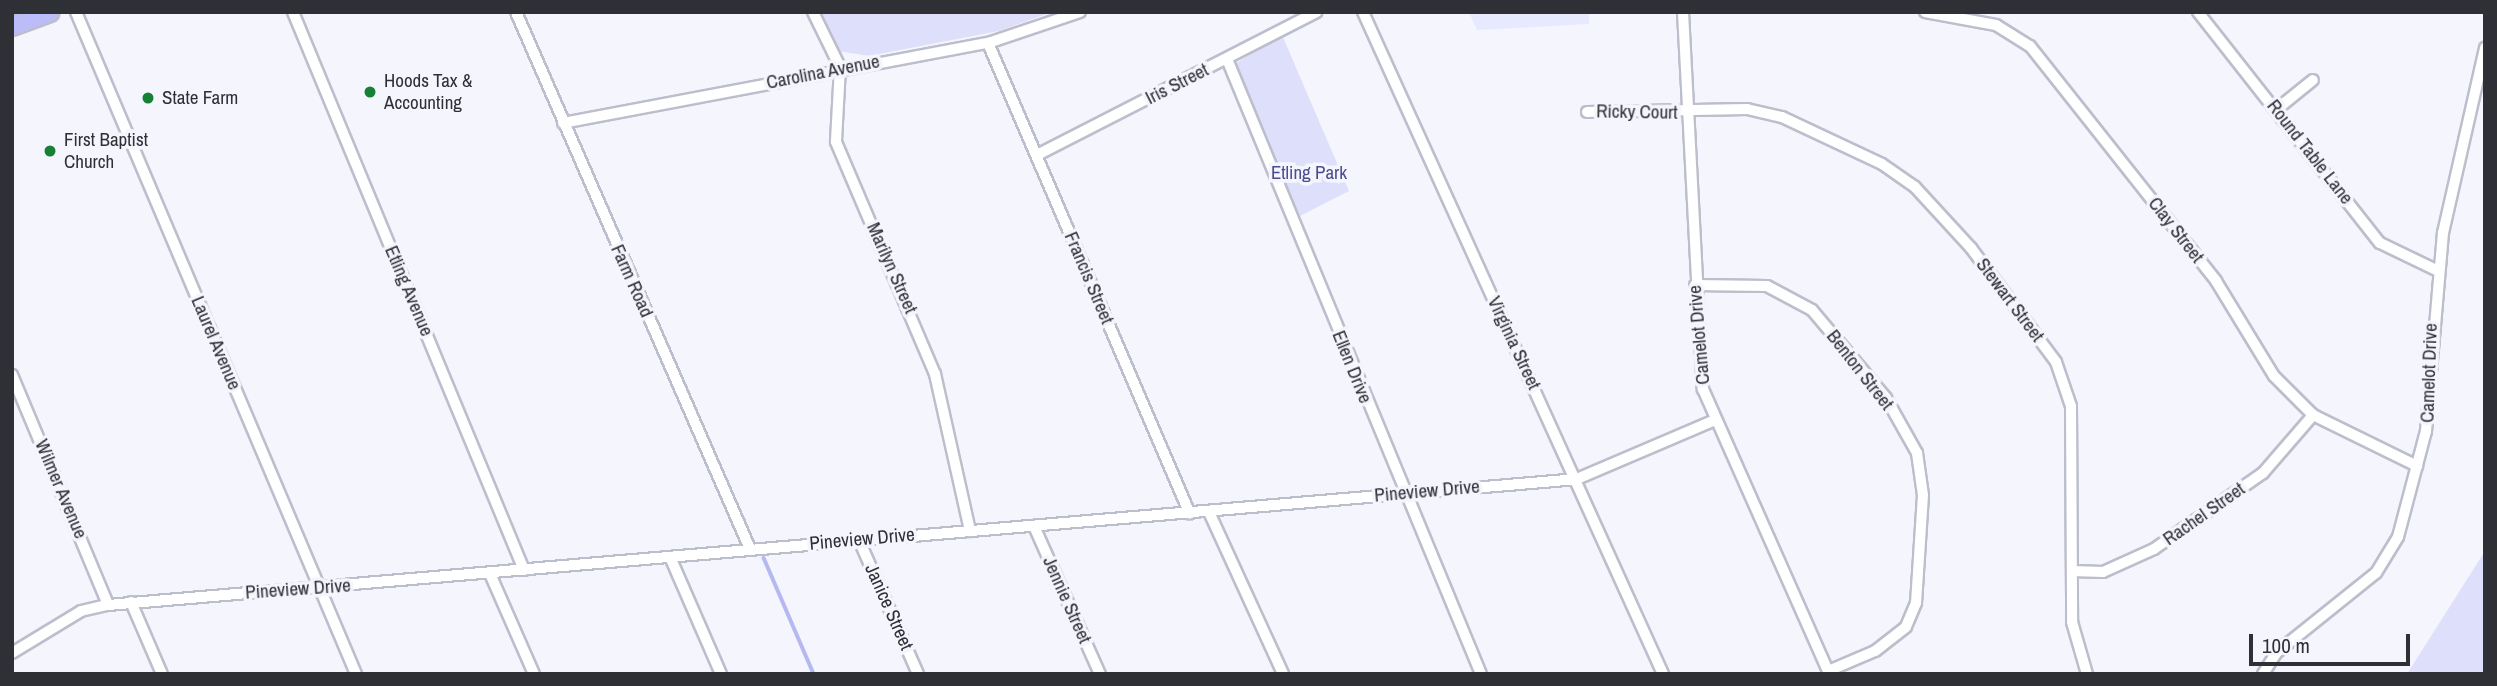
<!DOCTYPE html>
<style>
body{margin:0}
#map{position:relative;width:2497px;height:686px;overflow:hidden;background:#f5f5fe;font-family:"Archivo Narrow",sans-serif}
div>[style]{position:absolute}
.built>*{inset:0;background:#e7e9ff}
.green>*{inset:0;background:#dee0fb}
.stream>*{height:3.5px;margin:-1.75px;padding:0 1.75px;transform-origin:1.75px;border-radius:1.75px;background:#b6b9ef}
.roads{filter:drop-shadow(2px 0 #bdbecc) drop-shadow(-2px 0 #bdbecc) drop-shadow(0 2px #bdbecc) drop-shadow(0 -2px #bdbecc)}
.street>*{height:10px;margin:-5px;padding:0 5px;transform-origin:5px;border-radius:5px;background:#fff}
.primary>*{height:18px;margin:-9px;padding:0 9px;transform-origin:9px;border-radius:9px;background:#bcbcf8}
.dots>*{width:19px;height:19px;translate:-50% -50%;box-sizing:border-box;border:4px solid #f5f5fe;border-radius:50%}
span{translate:-50% -50%;white-space:nowrap;text-align:center;line-height:1.15;-webkit-text-stroke:7px #f5f5fe;paint-order:stroke}
.street-label{font-size:19px;color:#2f3035}
.poi-label{font-size:19px;color:#2f3035}
.left{translate:0 -50%;text-align:left}
.park-label{font-size:19px;color:#4c4b8e}
.frame{position:absolute;inset:0;border:14px solid #2f3035;pointer-events:none}
.scale{position:absolute;left:2249px;top:634px;width:161px;height:32px;box-sizing:border-box;border:4px solid #2f3035;border-top:0;padding-left:9px;font-size:21px;line-height:24px;white-space:nowrap;color:#2f3035;-webkit-text-stroke:5px #f5f5fe;paint-order:stroke}
</style>
<div id="map">
<div class="built">
<i style="clip-path:polygon(1469px 12px,1589px 12px,1589px 24px,1477px 30px)"></i>
</div>
<div class="green">
<i style="clip-path:polygon(821px 12px,1052px 12px,999px 31px,869px 56px,838px 51px)"></i>
<i style="clip-path:polygon(1282px 35px,1349px 191px,1296px 218px,1233px 65px)"></i>
<i style="clip-path:polygon(2485px 551px,2485px 674px,2407px 674px)"></i>
</div>
<div class="stream">
<i style="left:764px;top:558px;width:126px;rotate:66.7deg"></i>
</div>
<div class="roads">
<div class="street">
<i style="left:76px;top:12px;width:719px;rotate:67.07deg"></i>
<i style="left:293px;top:12px;width:604px;rotate:67.51deg"></i>
<i style="left:516px;top:12px;width:586px;rotate:66.45deg"></i>
<i style="left:813px;top:12px;width:61px;rotate:63.9deg"></i>
<i style="left:840px;top:67px;width:75px;rotate:93.1deg"></i>
<i style="left:836px;top:142px;width:252px;rotate:66.9deg"></i>
<i style="left:935px;top:374px;width:161px;rotate:77.4deg"></i>
<i style="left:1363px;top:12px;width:727px;rotate:65.62deg"></i>
<i style="left:1683px;top:12px;width:378px;rotate:87deg"></i>
<i style="left:1703px;top:389px;width:312px;rotate:66.1deg"></i>
<i style="left:1925px;top:12px;width:72px;rotate:10.4deg"></i>
<i style="left:1996px;top:25px;width:40px;rotate:32deg"></i>
<i style="left:2030px;top:46px;width:300px;rotate:51.6deg"></i>
<i style="left:2216px;top:281px;width:111px;rotate:58.6deg"></i>
<i style="left:2274px;top:376px;width:55px;rotate:45deg"></i>
<i style="left:2313px;top:415px;width:116px;rotate:26.1deg"></i>
<i style="left:2198px;top:12px;width:294px;rotate:51.8deg"></i>
<i style="left:2380px;top:243px;width:62px;rotate:25.7deg"></i>
<i style="left:988px;top:43px;width:512px;rotate:66.79deg"></i>
<i style="left:1227px;top:59px;width:665px;rotate:67.56deg"></i>
<i style="left:2277px;top:109px;width:46px;rotate:-38.9deg"></i>
<i style="left:1587px;top:112px;width:160px;rotate:-1.1deg"></i>
<i style="left:1747px;top:109px;width:36px;rotate:13deg"></i>
<i style="left:1782px;top:117px;width:110px;rotate:25.2deg"></i>
<i style="left:1882px;top:164px;width:40px;rotate:34.9deg"></i>
<i style="left:1915px;top:187px;width:83px;rotate:47.4deg"></i>
<i style="left:1971px;top:248px;width:142px;rotate:53.3deg"></i>
<i style="left:2056px;top:362px;width:46px;rotate:71.2deg"></i>
<i style="left:2071px;top:406px;width:216px;rotate:89.7deg"></i>
<i style="left:2072px;top:622px;width:54px;rotate:73.9deg"></i>
<i style="left:563px;top:123px;width:432px;rotate:-10.7deg"></i>
<i style="left:988px;top:43px;width:97px;rotate:-18.6deg"></i>
<i style="left:1037px;top:155px;width:314px;rotate:-27.1deg"></i>
<i style="left:1695px;top:285px;width:72px;rotate:0.8deg"></i>
<i style="left:1767px;top:286px;width:51px;rotate:28.1deg"></i>
<i style="left:1812px;top:310px;width:115px;rotate:49.9deg"></i>
<i style="left:1886px;top:398px;width:63px;rotate:60.6deg"></i>
<i style="left:1917px;top:453px;width:42px;rotate:81.9deg"></i>
<i style="left:1923px;top:495px;width:108px;rotate:93.7deg"></i>
<i style="left:1916px;top:603px;width:26px;rotate:113deg"></i>
<i style="left:1906px;top:627px;width:39px;rotate:142deg"></i>
<i style="left:1875px;top:651px;width:51px;rotate:156.9deg"></i>
<i style="left:12px;top:375px;width:249px;rotate:67.3deg"></i>
<i style="left:1209px;top:512px;width:178px;rotate:65.4deg"></i>
<i style="left:1034px;top:526px;width:162px;rotate:66deg"></i>
<i style="left:859px;top:540px;width:146px;rotate:66.2deg"></i>
<i style="left:671px;top:559px;width:125px;rotate:66.5deg"></i>
<i style="left:2072px;top:571px;width:31px;rotate:2deg"></i>
<i style="left:2103px;top:572px;width:56px;rotate:-24.3deg"></i>
<i style="left:2154px;top:549px;width:133px;rotate:-34.9deg"></i>
<i style="left:2263px;top:473px;width:77px;rotate:-49.2deg"></i>
<i style="left:491px;top:576px;width:107px;rotate:66.3deg"></i>
<i style="left:131px;top:602px;width:78px;rotate:66.7deg"></i>
<i style="left:12px;top:653px;width:81px;rotate:-31.3deg"></i>
<i style="left:81px;top:611px;width:28px;rotate:-13deg"></i>
<i style="left:108px;top:605px;width:1474px;rotate:-4.9deg"></i>
<i style="left:1577px;top:479px;width:148px;rotate:-23.1deg"></i>
<i style="left:2263px;top:674px;width:25px;rotate:-58deg"></i>
<i style="left:2276px;top:653px;width:128px;rotate:-38.7deg"></i>
<i style="left:2376px;top:573px;width:42px;rotate:-58.6deg"></i>
<i style="left:2398px;top:537px;width:110px;rotate:-75.2deg"></i>
<i style="left:2426px;top:431px;width:199px;rotate:-85.1deg"></i>
<i style="left:2443px;top:233px;width:190px;rotate:-77.2deg"></i>
</div>
<div class="primary">
<i style="left:12px;top:26px;width:40px;rotate:-20.2deg"></i>
</div>
</div>
<div class="dots">
<i style="left:370px;top:92px;background:#168035"></i>
<i style="left:148px;top:98px;background:#168035"></i>
<i style="left:50px;top:151px;background:#168035"></i>
</div>
<div class="street-label">
<span style="left:823px;top:72px;rotate:-11deg">Carolina Avenue</span>
<span style="left:1177px;top:84px;rotate:-27deg">Iris Street</span>
<span style="left:1637px;top:112px;rotate:1deg">Ricky Court</span>
<span style="left:2310px;top:152px;rotate:52deg">Round Table Lane</span>
<span style="left:2176px;top:230px;rotate:52deg">Clay Street</span>
<span style="left:892px;top:268px;rotate:66deg">Marilyn Street</span>
<span style="left:1089px;top:278px;rotate:67deg">Francis Street</span>
<span style="left:632px;top:281px;rotate:66deg">Farm Road</span>
<span style="left:409px;top:291px;rotate:67deg">Etling Avenue</span>
<span style="left:2010px;top:300px;rotate:53deg">Stewart Street</span>
<span style="left:1699px;top:335px;rotate:-95deg">Camelot Drive</span>
<span style="left:216px;top:343px;rotate:67deg">Laurel Avenue</span>
<span style="left:1514px;top:343px;rotate:65deg">Virginia Street</span>
<span style="left:1352px;top:367px;rotate:68deg">Ellen Drive</span>
<span style="left:1860px;top:370px;rotate:52deg">Benton Street</span>
<span style="left:2429px;top:373px;rotate:-88deg">Camelot Drive</span>
<span style="left:61px;top:489px;rotate:67deg">Wilmer Avenue</span>
<span style="left:1427px;top:491px;rotate:-5deg">Pineview Drive</span>
<span style="left:2204px;top:514px;rotate:-35deg">Rachel Street</span>
<span style="left:862px;top:539px;rotate:-5deg">Pineview Drive</span>
<span style="left:298px;top:589px;rotate:-4deg">Pineview Drive</span>
<span style="left:1067px;top:600px;rotate:66deg">Jennie Street</span>
<span style="left:889px;top:607px;rotate:66deg">Janice Street</span>
</div>
<div class="poi-label">
<span class="left" style="left:384px;top:92px">Hoods Tax &amp;<br>Accounting</span>
<span class="left" style="left:162px;top:98px">State Farm</span>
<span class="left" style="left:64px;top:151px">First Baptist<br>Church</span>
</div>
<div class="park-label">
<span style="left:1309px;top:173px">Etling Park</span>
</div>
<div class="frame"></div>
<div class="scale">100 m</div>
</div>
